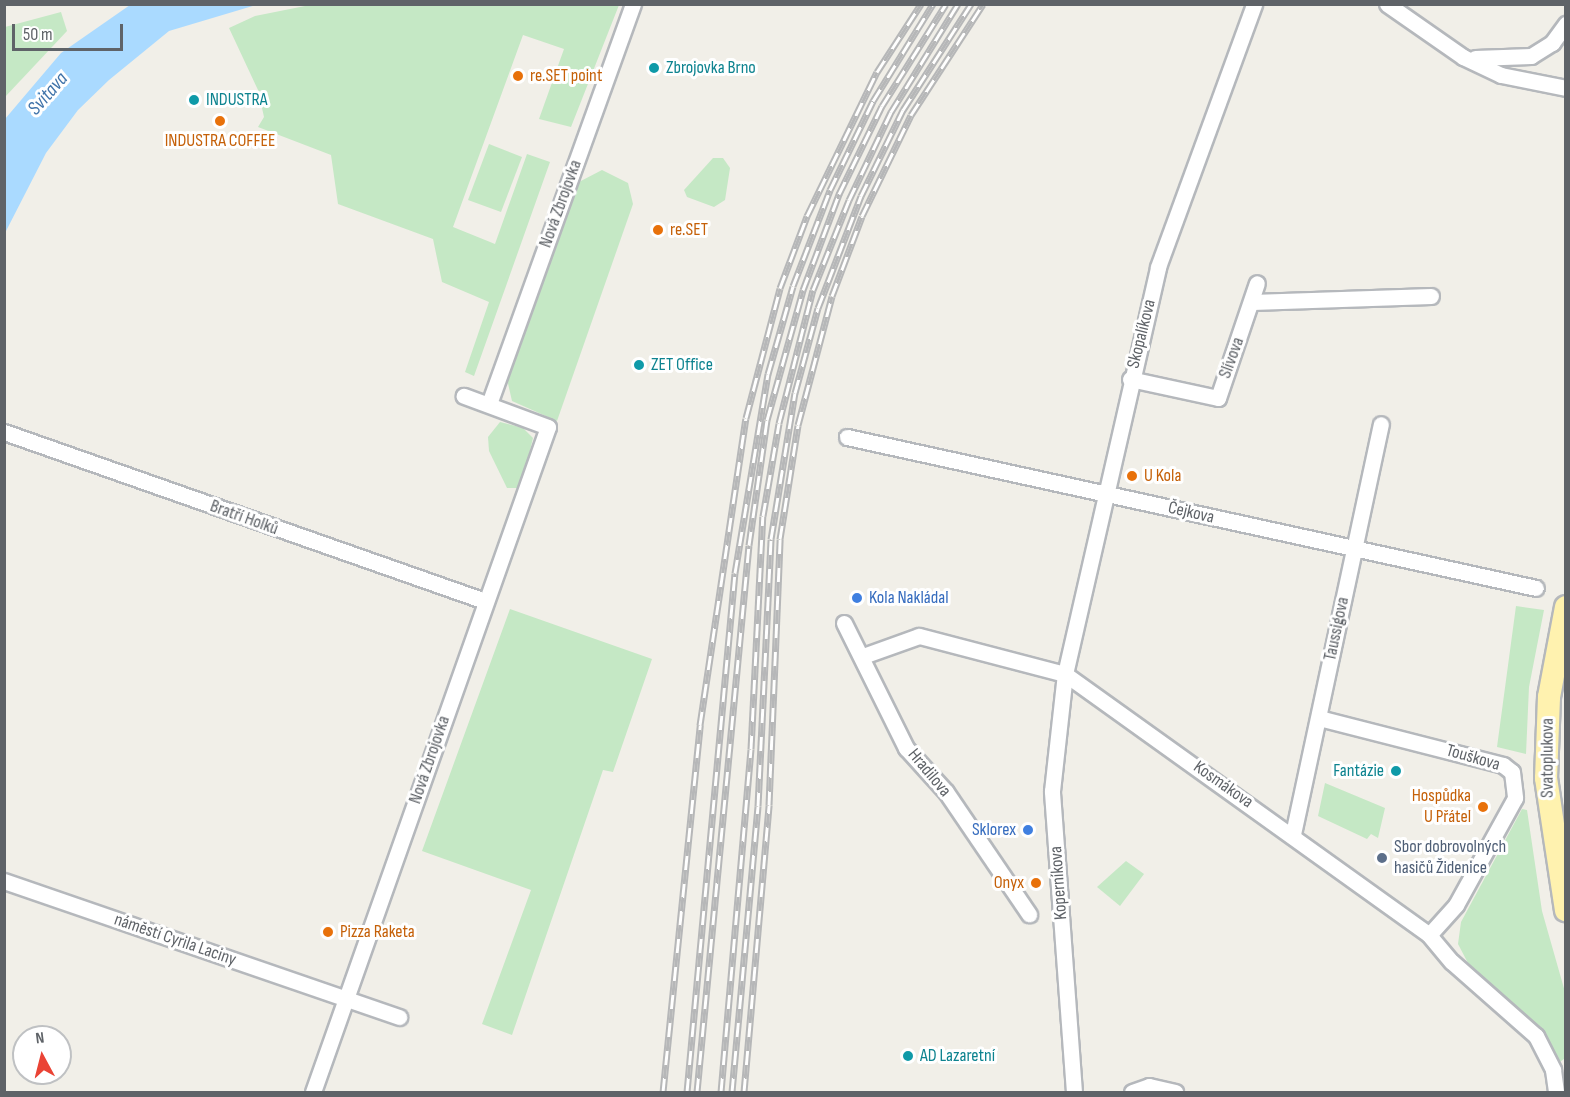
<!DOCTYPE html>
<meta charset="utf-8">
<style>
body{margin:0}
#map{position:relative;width:1570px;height:1097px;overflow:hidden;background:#f1efe8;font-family:"Sofia Sans Condensed",sans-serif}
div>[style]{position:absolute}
.green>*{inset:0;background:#c5e8c5}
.water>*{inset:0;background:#aadaff}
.roads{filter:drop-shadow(2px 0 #b5b8bc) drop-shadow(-2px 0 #b5b8bc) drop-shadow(0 2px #b5b8bc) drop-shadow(0 -2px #b5b8bc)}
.minor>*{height:15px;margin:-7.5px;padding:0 7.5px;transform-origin:7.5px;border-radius:7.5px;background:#fff}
.primary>*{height:22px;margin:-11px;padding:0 11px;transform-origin:11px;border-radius:11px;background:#fff2af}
.rail>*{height:7px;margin-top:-3.5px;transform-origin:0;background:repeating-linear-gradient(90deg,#fff 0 14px,#b6b7b8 0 28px);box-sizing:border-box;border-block:2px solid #b6b7b8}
.dots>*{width:16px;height:16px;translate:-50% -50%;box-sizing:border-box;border:3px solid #fff;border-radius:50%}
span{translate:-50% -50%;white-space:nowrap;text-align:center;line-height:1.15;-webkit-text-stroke:6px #fff;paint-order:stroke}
.culture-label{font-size:18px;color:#0d838f}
.left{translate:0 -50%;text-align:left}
.right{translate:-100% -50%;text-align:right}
.food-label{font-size:18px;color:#c56008}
.street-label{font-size:18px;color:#5f6368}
.shop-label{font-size:18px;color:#366cbe}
.service-label{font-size:18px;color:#4e5e75}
.water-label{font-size:20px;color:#4174aa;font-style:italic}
.frame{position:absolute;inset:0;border:6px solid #5f6368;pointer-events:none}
.north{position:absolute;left:12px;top:1025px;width:60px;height:60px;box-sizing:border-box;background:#fff;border:2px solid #bfc1c3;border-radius:50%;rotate:353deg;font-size:16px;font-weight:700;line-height:24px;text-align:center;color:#5f6368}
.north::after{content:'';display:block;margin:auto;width:21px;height:27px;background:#ea4335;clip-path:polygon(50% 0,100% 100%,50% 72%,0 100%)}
.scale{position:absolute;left:12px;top:24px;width:111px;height:27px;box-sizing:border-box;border:3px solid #5f6368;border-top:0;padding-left:8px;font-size:18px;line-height:21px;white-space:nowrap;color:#5f6368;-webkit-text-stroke:4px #fff;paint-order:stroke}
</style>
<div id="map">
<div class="green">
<i style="clip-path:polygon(315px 4px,619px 5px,571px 127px,539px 119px,564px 49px,523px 35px,453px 227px,495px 244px,527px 154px,550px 162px,474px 376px,465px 372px,489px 302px,442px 282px,433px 239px,338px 204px,331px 155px,258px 127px,264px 117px,258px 90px,229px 28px,255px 16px)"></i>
<i style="clip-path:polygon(61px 12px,67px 31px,5px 97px,5px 27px)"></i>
<i style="clip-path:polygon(489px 144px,522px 157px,501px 212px,468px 200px)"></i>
<i style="clip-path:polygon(713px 158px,723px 158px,730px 168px,725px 200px,714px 207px,687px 197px,684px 190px)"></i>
<i style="clip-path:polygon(602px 170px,628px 183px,633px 204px,557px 421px,512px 401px,507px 379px,577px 183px)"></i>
<i style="clip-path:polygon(500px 422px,523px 428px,533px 438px,521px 488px,507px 488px,489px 451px,488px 437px)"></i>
<i style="clip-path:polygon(1516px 606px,1544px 610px,1529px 687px,1526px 754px,1497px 747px)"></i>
<i style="clip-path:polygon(510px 609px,652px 659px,613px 772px,603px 770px,512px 1035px,482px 1024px,531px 890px,422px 851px)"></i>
<i style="clip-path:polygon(1325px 783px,1385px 808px,1378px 838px,1371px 834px,1367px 839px,1318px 816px)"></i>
<i style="clip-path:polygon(1522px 809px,1527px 810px,1542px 911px,1565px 992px,1565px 1058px,1560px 1062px,1537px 1026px,1469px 965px,1458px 944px,1461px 922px)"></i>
<i style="clip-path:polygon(1126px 861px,1144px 874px,1120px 906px,1097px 887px)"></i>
</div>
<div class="water">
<i style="clip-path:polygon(130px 5px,256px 5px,169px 31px,109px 80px,78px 110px,46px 153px,5px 233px,5px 119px,61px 53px)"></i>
</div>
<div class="roads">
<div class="minor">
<i style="left:1387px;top:4px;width:93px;rotate:34.9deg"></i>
<i style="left:1463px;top:57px;width:42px;rotate:25.3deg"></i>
<i style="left:1501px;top:75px;width:66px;rotate:11.3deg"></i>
<i style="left:1475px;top:58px;width:56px;rotate:-2deg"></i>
<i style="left:1531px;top:56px;width:25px;rotate:-32deg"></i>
<i style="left:1552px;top:43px;width:24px;rotate:-54deg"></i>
<i style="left:1252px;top:302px;width:179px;rotate:-1.9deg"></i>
<i style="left:1130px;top:379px;width:90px;rotate:12.2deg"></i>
<i style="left:1218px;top:398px;width:121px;rotate:-71.3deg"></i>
<i style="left:489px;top:404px;width:425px;rotate:-70.2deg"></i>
<i style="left:4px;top:432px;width:510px;rotate:19.36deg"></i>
<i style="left:847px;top:437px;width:705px;rotate:12.36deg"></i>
<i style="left:844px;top:623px;width:140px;rotate:63.6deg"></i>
<i style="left:906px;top:748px;width:59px;rotate:47.7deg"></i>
<i style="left:946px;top:792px;width:148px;rotate:55.8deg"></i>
<i style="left:863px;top:656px;width:59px;rotate:-19.7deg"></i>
<i style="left:919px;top:636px;width:151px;rotate:14.6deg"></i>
<i style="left:1065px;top:674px;width:448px;rotate:35.6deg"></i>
<i style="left:1429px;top:935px;width:35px;rotate:50deg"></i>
<i style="left:1452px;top:962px;width:112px;rotate:41.4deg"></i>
<i style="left:1536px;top:1036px;width:38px;rotate:63deg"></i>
<i style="left:1553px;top:1070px;width:22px;rotate:82deg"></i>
<i style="left:1319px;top:718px;width:190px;rotate:14.3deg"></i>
<i style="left:1503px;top:765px;width:11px;rotate:38deg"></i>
<i style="left:1512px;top:772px;width:26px;rotate:83deg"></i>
<i style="left:1515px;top:798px;width:122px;rotate:118.9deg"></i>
<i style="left:1456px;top:905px;width:40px;rotate:132deg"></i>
<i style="left:1293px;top:834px;width:419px;rotate:-77.9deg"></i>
<i style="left:4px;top:881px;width:418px;rotate:19deg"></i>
<i style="left:313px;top:1092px;width:705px;rotate:-70.54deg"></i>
<i style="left:548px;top:427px;width:90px;rotate:-159.7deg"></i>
<i style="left:1074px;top:1092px;width:302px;rotate:-94.2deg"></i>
<i style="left:1052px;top:791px;width:118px;rotate:-83.7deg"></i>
<i style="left:1065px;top:674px;width:417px;rotate:-77.1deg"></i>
<i style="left:1158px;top:267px;width:280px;rotate:-69.9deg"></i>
<i style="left:1132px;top:1092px;width:18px;rotate:-19deg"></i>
<i style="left:1149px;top:1086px;width:27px;rotate:13deg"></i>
</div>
<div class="primary">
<i style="left:1566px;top:607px;width:92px;rotate:100.7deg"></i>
<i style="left:1549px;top:697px;width:81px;rotate:92.1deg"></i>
<i style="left:1546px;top:778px;width:134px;rotate:81.4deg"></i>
</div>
</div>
<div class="rail">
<i style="left:663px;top:1092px;width:369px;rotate:-84.2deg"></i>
<i style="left:700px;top:725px;width:310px;rotate:-81.5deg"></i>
<i style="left:746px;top:418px;width:134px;rotate:-75.3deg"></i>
<i style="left:780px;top:288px;width:77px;rotate:-69.4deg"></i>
<i style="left:807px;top:216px;width:160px;rotate:-64.1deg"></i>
<i style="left:877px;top:72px;width:81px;rotate:-57.1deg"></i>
<i style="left:687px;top:1092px;width:521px;rotate:-84.72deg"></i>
<i style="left:735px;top:573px;width:202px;rotate:-80.6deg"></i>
<i style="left:768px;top:374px;width:91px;rotate:-74.1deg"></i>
<i style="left:793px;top:286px;width:103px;rotate:-68.9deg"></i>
<i style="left:830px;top:190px;width:99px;rotate:-64.2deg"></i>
<i style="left:873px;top:101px;width:114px;rotate:-58.3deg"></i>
<i style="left:697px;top:1092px;width:549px;rotate:-84.57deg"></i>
<i style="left:749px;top:545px;width:126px;rotate:-81.8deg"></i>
<i style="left:767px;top:420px;width:135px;rotate:-74.5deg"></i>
<i style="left:803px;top:290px;width:103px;rotate:-69.4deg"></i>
<i style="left:839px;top:194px;width:98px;rotate:-64deg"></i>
<i style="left:882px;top:106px;width:120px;rotate:-57.9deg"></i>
<i style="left:721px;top:1092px;width:344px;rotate:-85deg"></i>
<i style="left:751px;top:749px;width:233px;rotate:-87.1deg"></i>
<i style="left:763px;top:516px;width:94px;rotate:-80.2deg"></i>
<i style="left:779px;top:423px;width:137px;rotate:-75.7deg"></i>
<i style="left:813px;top:290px;width:97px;rotate:-68.2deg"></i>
<i style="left:849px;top:200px;width:98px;rotate:-64.5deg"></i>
<i style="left:891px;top:112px;width:127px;rotate:-58.2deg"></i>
<i style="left:732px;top:1092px;width:287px;rotate:-84.8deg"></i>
<i style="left:758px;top:806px;width:267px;rotate:-87.2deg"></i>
<i style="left:771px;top:539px;width:148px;rotate:-80.7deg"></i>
<i style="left:795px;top:393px;width:88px;rotate:-74.9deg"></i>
<i style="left:818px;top:308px;width:120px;rotate:-69deg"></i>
<i style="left:861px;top:196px;width:96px;rotate:-64deg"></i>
<i style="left:903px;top:110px;width:126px;rotate:-57.3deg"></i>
<i style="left:744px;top:1092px;width:288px;rotate:-85deg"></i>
<i style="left:769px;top:805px;width:266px;rotate:-87.6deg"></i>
<i style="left:780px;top:539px;width:115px;rotate:-81deg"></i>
<i style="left:798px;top:425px;width:133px;rotate:-75.2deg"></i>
<i style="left:832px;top:296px;width:85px;rotate:-69.4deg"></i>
<i style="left:862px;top:216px;width:112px;rotate:-64.1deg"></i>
<i style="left:911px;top:115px;width:132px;rotate:-57deg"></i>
</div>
<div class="dots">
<i style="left:654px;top:68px;background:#0f9aa8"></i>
<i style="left:518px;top:76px;background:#e8710a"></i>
<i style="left:194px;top:100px;background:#0f9aa8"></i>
<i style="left:220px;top:121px;background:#e8710a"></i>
<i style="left:658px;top:230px;background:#e8710a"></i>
<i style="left:639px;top:365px;background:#0f9aa8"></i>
<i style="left:1132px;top:476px;background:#e8710a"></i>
<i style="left:857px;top:598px;background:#3f7fe0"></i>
<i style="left:1396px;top:771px;background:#0f9aa8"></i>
<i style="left:1483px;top:807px;background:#e8710a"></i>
<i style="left:1028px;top:830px;background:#3f7fe0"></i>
<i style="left:1382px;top:858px;background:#5c6f8a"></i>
<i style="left:1036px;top:883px;background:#e8710a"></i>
<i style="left:328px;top:932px;background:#e8710a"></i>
<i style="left:908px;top:1056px;background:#0f9aa8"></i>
</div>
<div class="culture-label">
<span class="left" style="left:666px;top:68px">Zbrojovka Brno</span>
<span class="left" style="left:206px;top:100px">INDUSTRA</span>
<span class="left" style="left:651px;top:365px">ZET Office</span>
<span class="right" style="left:1384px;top:771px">Fantázie</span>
<span class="left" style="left:920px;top:1056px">AD Lazaretní</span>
</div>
<div class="food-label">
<span class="left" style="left:530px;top:76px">re.SET point</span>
<span style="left:220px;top:141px">INDUSTRA COFFEE</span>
<span class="left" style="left:670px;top:230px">re.SET</span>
<span class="left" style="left:1144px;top:476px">U Kola</span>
<span class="right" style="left:1471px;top:807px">Hospůdka<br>U Přátel</span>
<span class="right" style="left:1024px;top:883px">Onyx</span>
<span class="left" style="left:340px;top:932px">Pizza Raketa</span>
</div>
<div class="street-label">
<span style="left:561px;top:204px;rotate:-70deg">Nová Zbrojovka</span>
<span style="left:1142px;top:334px;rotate:-76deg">Skopalíkova</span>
<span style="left:1232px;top:358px;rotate:-70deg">Slívova</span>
<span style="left:1191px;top:513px;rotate:13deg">Čejkova</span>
<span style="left:244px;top:518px;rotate:20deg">Bratří Holků</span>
<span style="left:1337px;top:629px;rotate:-78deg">Taussigova</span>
<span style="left:1473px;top:758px;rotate:16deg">Touškova</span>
<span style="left:1548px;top:758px;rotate:-90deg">Svatoplukova</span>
<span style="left:430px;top:760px;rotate:-71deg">Nová Zbrojovka</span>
<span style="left:929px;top:773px;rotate:50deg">Hradilova</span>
<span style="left:1223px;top:785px;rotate:35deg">Kosmákova</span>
<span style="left:1059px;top:883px;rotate:-94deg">Koperníkova</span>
<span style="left:175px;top:940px;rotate:19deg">náměstí Cyrila Laciny</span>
</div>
<div class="shop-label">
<span class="left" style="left:869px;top:598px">Kola Nakládal</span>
<span class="right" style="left:1016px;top:830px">Sklorex</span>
</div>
<div class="service-label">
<span class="left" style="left:1394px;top:858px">Sbor dobrovolných<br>hasičů Židenice</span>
</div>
<div class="water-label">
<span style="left:48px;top:94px;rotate:-49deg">Svitava</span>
</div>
<div class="frame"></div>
<div class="north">N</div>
<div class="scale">50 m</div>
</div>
